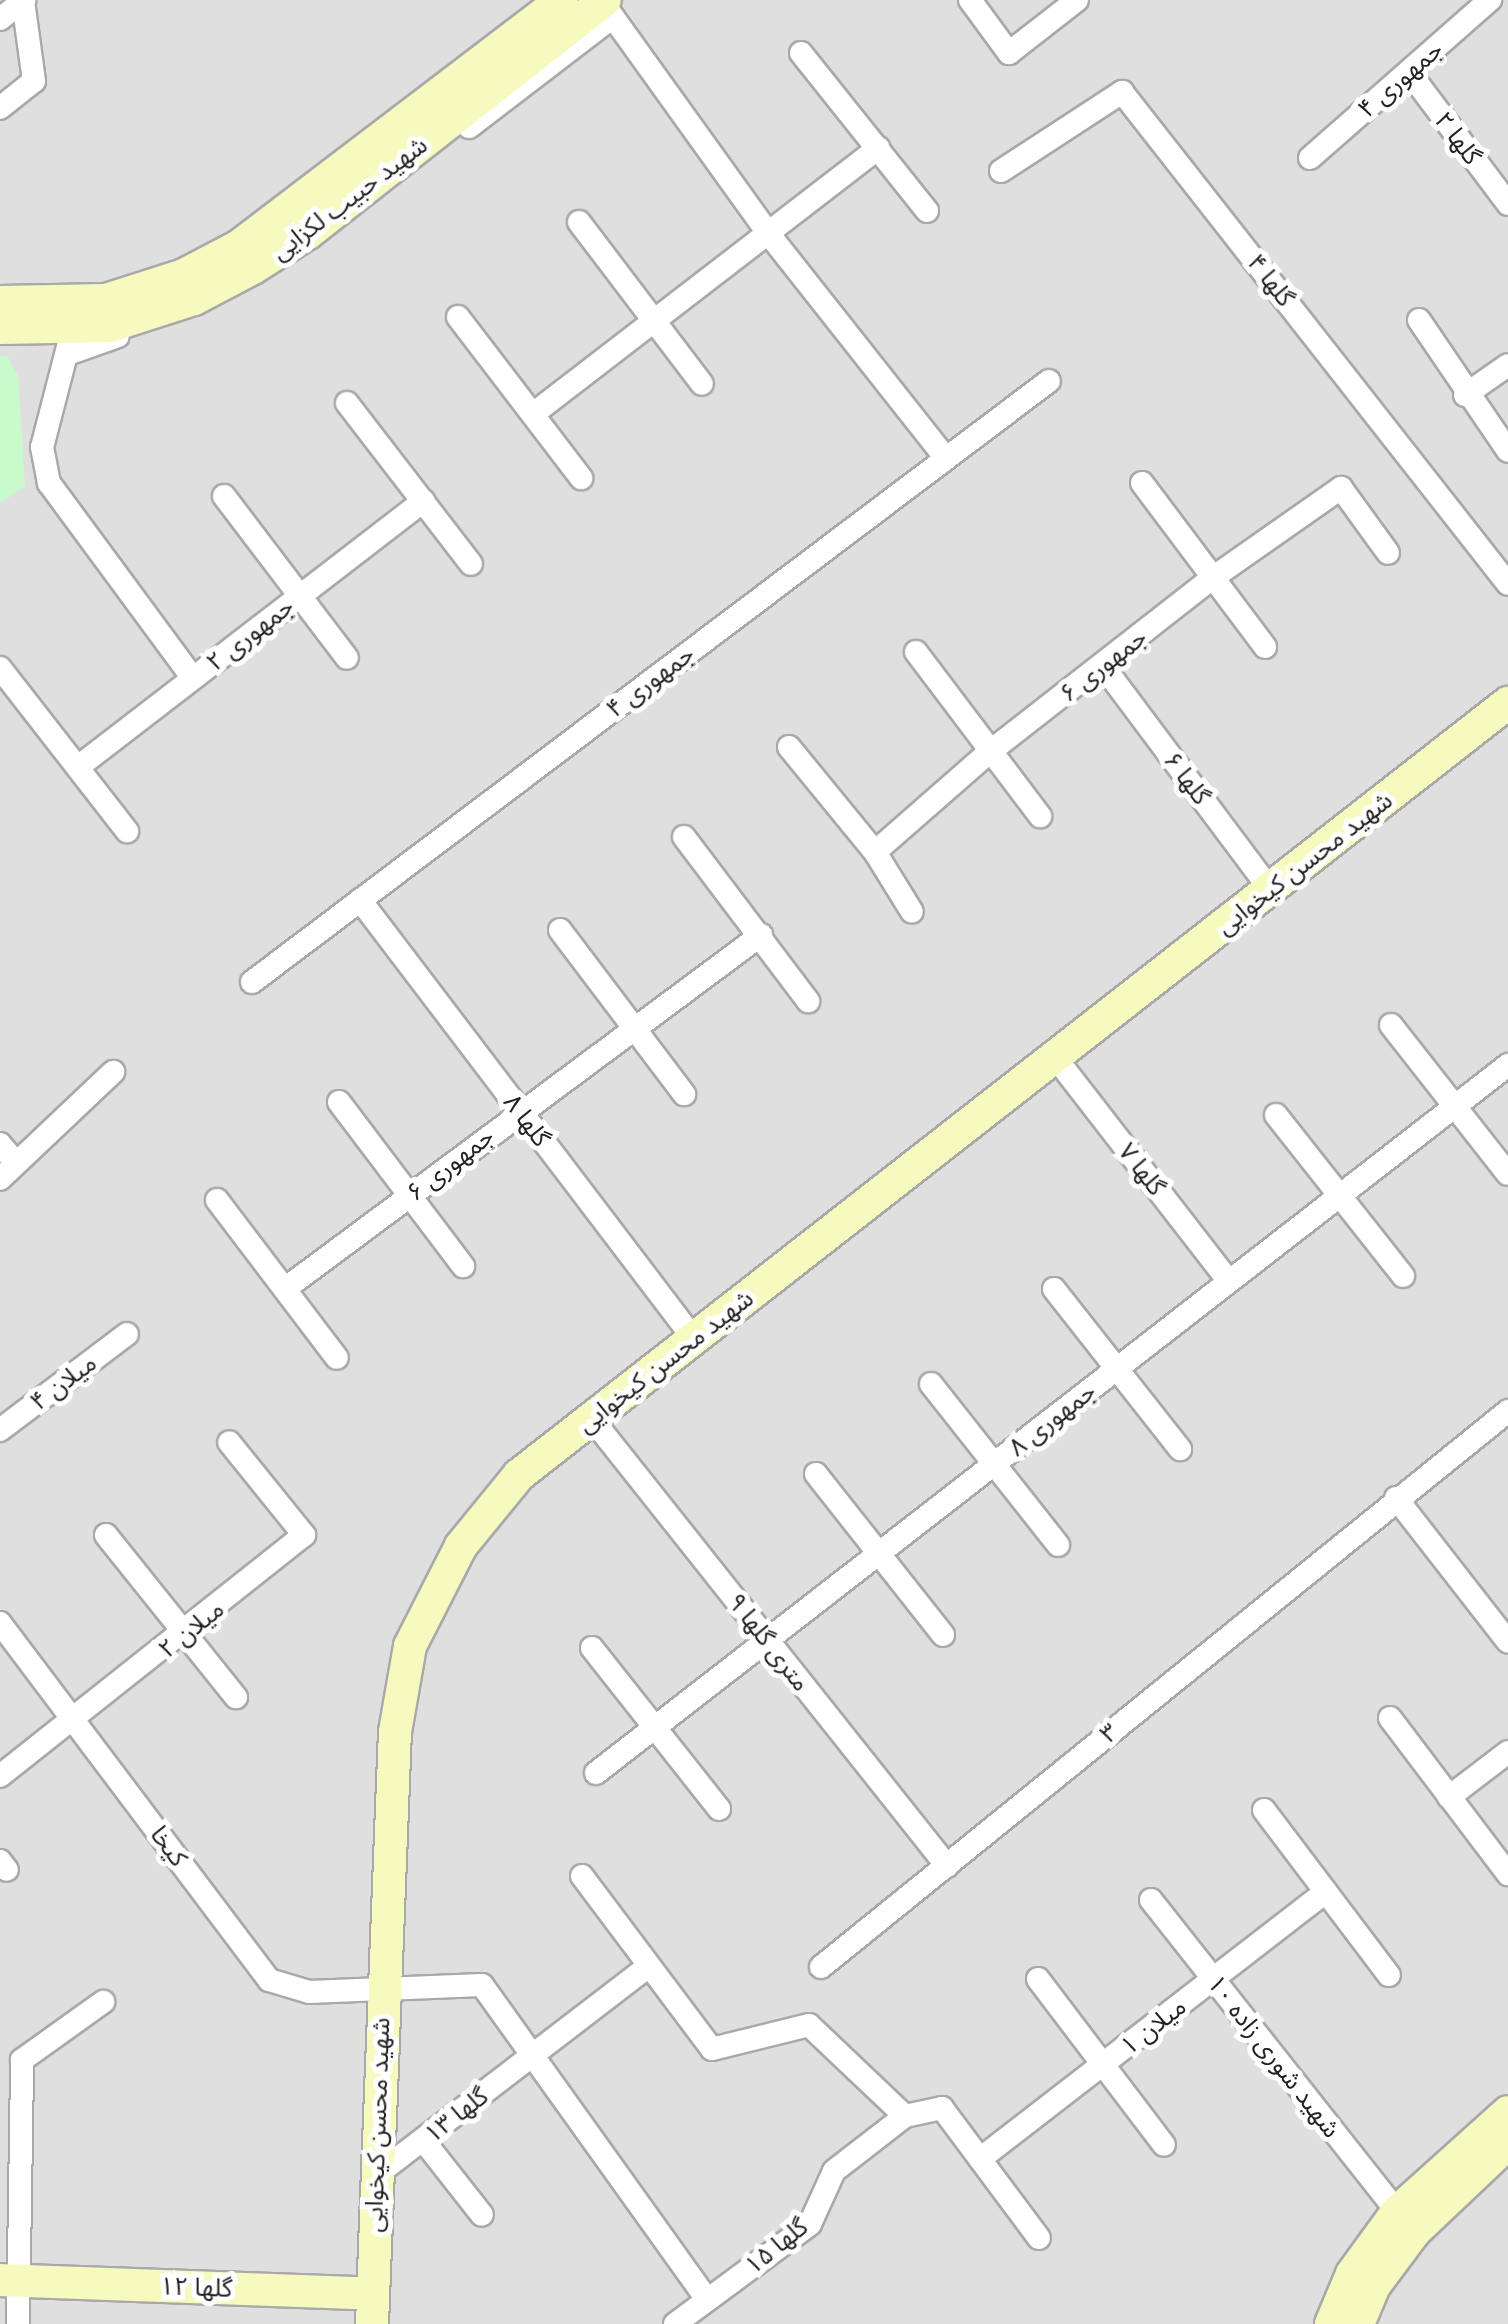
<!DOCTYPE html>
<meta charset="utf-8">
<style>
body{margin:0}
#map{position:relative;width:1508px;height:2324px;overflow:hidden;background:#f2efe9;font-family:Figtree,"Noto Sans Arabic",sans-serif}
div>[style]{position:absolute}
.residential>*{inset:0;background:#e0dfdf}
.park>*{inset:0;background:#c8facc}
.roads{filter:drop-shadow(2px 0 #a9a9a9) drop-shadow(-2px 0 #a9a9a9) drop-shadow(0 2px #a9a9a9) drop-shadow(0 -2px #a9a9a9)}
.street>*{height:22px;margin:-11px;padding:0 11px;transform-origin:11px;border-radius:11px;background:#fff}
.secondary>*{height:32px;margin:-16px;padding:0 16px;transform-origin:16px;border-radius:16px;background:#f7fabf}
span{translate:-50% -50%;white-space:nowrap;text-align:center;line-height:1.15;-webkit-text-stroke:10px #fff;paint-order:stroke}
.street-label{font-size:25px;color:#222}
</style>
<div id="map">
<div class="residential">
<i style="clip-path:polygon(0 0,1508px 0,1508px 2324px,0 2324px)"></i>
</div>
<div class="park">
<i style="clip-path:polygon(0 356px,7px 356px,18px 376px,25px 486px,0 503px)"></i>
</div>
<div class="roads">
<div class="street">
<i style="left:970px;top:0;width:66px;rotate:53.7deg"></i>
<i style="left:1009px;top:53px;width:86px;rotate:-37.9deg"></i>
<i style="left:605px;top:6px;width:279px;rotate:54.3deg"></i>
<i style="left:768px;top:233px;width:287px;rotate:51.7deg"></i>
<i style="left:0;top:19px;width:31px;rotate:-38deg"></i>
<i style="left:801px;top:53px;width:202px;rotate:51.4deg"></i>
<i style="left:1409px;top:72px;width:165px;rotate:53.1deg"></i>
<i style="left:0;top:108px;width:43px;rotate:-38.5deg"></i>
<i style="left:34px;top:81px;width:81px;rotate:-97.8deg"></i>
<i style="left:469px;top:127px;width:181px;rotate:-37.4deg"></i>
<i style="left:1310px;top:158px;width:240px;rotate:-41.3deg"></i>
<i style="left:1001px;top:171px;width:145px;rotate:-33.1deg"></i>
<i style="left:1122px;top:92px;width:625px;rotate:51.88deg"></i>
<i style="left:579px;top:222px;width:203px;rotate:52.8deg"></i>
<i style="left:458px;top:317px;width:203px;rotate:52.6deg"></i>
<i style="left:1419px;top:320px;width:158px;rotate:55.8deg"></i>
<i style="left:70px;top:339px;width:112px;rotate:104.5deg"></i>
<i style="left:42px;top:447px;width:37px;rotate:79deg"></i>
<i style="left:49px;top:483px;width:242px;rotate:53.6deg"></i>
<i style="left:68px;top:354px;width:53px;rotate:-19.8deg"></i>
<i style="left:1465px;top:395px;width:52px;rotate:-34.9deg"></i>
<i style="left:347px;top:403px;width:203px;rotate:52.4deg"></i>
<i style="left:533px;top:414px;width:436px;rotate:-37.6deg"></i>
<i style="left:1142px;top:483px;width:205px;rotate:53.1deg"></i>
<i style="left:224px;top:496px;width:203px;rotate:52.8deg"></i>
<i style="left:916px;top:652px;width:206px;rotate:52.9deg"></i>
<i style="left:1103px;top:666px;width:279px;rotate:53.2deg"></i>
<i style="left:0;top:668px;width:207px;rotate:52.1deg"></i>
<i style="left:789px;top:747px;width:136px;rotate:50.7deg"></i>
<i style="left:875px;top:852px;width:70px;rotate:58.3deg"></i>
<i style="left:78px;top:767px;width:436px;rotate:-37.6deg"></i>
<i style="left:684px;top:837px;width:206px;rotate:52.9deg"></i>
<i style="left:875px;top:852px;width:149px;rotate:-41.2deg"></i>
<i style="left:987px;top:754px;width:284px;rotate:-38deg"></i>
<i style="left:1211px;top:579px;width:159px;rotate:-35deg"></i>
<i style="left:1341px;top:488px;width:80px;rotate:54.1deg"></i>
<i style="left:360px;top:900px;width:552px;rotate:52.74deg"></i>
<i style="left:560px;top:930px;width:206px;rotate:52.9deg"></i>
<i style="left:252px;top:982px;width:998px;rotate:-37.02deg"></i>
<i style="left:1391px;top:1025px;width:189px;rotate:51.9deg"></i>
<i style="left:1055px;top:1057px;width:284px;rotate:52.2deg"></i>
<i style="left:339px;top:1102px;width:206px;rotate:52.9deg"></i>
<i style="left:1276px;top:1115px;width:205px;rotate:51.7deg"></i>
<i style="left:0;top:1144px;width:25px;rotate:50deg"></i>
<i style="left:0;top:1179px;width:156px;rotate:-43.4deg"></i>
<i style="left:217px;top:1200px;width:198px;rotate:52.8deg"></i>
<i style="left:286px;top:1288px;width:592px;rotate:-36.62deg"></i>
<i style="left:1054px;top:1289px;width:204px;rotate:51.8deg"></i>
<i style="left:931px;top:1384px;width:205px;rotate:51.7deg"></i>
<i style="left:592px;top:1419px;width:571px;rotate:51.54deg"></i>
<i style="left:0;top:1430px;width:159px;rotate:-37.1deg"></i>
<i style="left:816px;top:1474px;width:205px;rotate:51.7deg"></i>
<i style="left:1396px;top:1498px;width:182px;rotate:52.1deg"></i>
<i style="left:106px;top:1535px;width:208px;rotate:51.3deg"></i>
<i style="left:0;top:1623px;width:447px;rotate:53deg"></i>
<i style="left:269px;top:1980px;width:42px;rotate:16.7deg"></i>
<i style="left:309px;top:1992px;width:173px;rotate:-2.3deg"></i>
<i style="left:482px;top:1985px;width:386px;rotate:54.4deg"></i>
<i style="left:592px;top:1648px;width:205px;rotate:51.7deg"></i>
<i style="left:1390px;top:1718px;width:196px;rotate:52.9deg"></i>
<i style="left:596px;top:1773px;width:1155px;rotate:-37.82deg"></i>
<i style="left:0;top:1776px;width:388px;rotate:-38.4deg"></i>
<i style="left:304px;top:1535px;width:119px;rotate:-128.9deg"></i>
<i style="left:1449px;top:1797px;width:74px;rotate:-37.3deg"></i>
<i style="left:1264px;top:1810px;width:207px;rotate:52.9deg"></i>
<i style="left:0;top:1861px;width:11px;rotate:52deg"></i>
<i style="left:582px;top:1876px;width:216px;rotate:53.1deg"></i>
<i style="left:712px;top:2049px;width:100px;rotate:-13.9deg"></i>
<i style="left:809px;top:2025px;width:132px;rotate:43.5deg"></i>
<i style="left:1151px;top:1900px;width:397px;rotate:51.7deg"></i>
<i style="left:821px;top:1967px;width:884px;rotate:-38.98deg"></i>
<i style="left:1038px;top:1979px;width:208px;rotate:52.8deg"></i>
<i style="left:423px;top:2140px;width:95px;rotate:51.8deg"></i>
<i style="left:980px;top:2159px;width:437px;rotate:-37.7deg"></i>
<i style="left:375px;top:2176px;width:345px;rotate:-37.5deg"></i>
<i style="left:18px;top:2324px;width:264px;rotate:-89.1deg"></i>
<i style="left:22px;top:2060px;width:100px;rotate:-35.6deg"></i>
<i style="left:675px;top:2324px;width:168px;rotate:-36.5deg"></i>
<i style="left:810px;top:2224px;width:58px;rotate:-65.6deg"></i>
<i style="left:834px;top:2171px;width:90px;rotate:-37.8deg"></i>
<i style="left:905px;top:2116px;width:38px;rotate:-12deg"></i>
<i style="left:942px;top:2108px;width:162px;rotate:53.3deg"></i>
</div>
<div class="secondary">
<i style="left:0;top:302px;width:106px;rotate:-1.1deg"></i>
<i style="left:106px;top:300px;width:82px;rotate:-17.8deg"></i>
<i style="left:184px;top:275px;width:62px;rotate:-27.8deg"></i>
<i style="left:239px;top:246px;width:406px;rotate:-37.3deg"></i>
<i style="left:0;top:328px;width:110px;rotate:-1deg"></i>
<i style="left:110px;top:326px;width:88px;rotate:-17.8deg"></i>
<i style="left:194px;top:299px;width:67px;rotate:-27.7deg"></i>
<i style="left:253px;top:268px;width:65px;rotate:-32.5deg"></i>
<i style="left:308px;top:233px;width:377px;rotate:-38.1deg"></i>
<i style="left:0;top:2280px;width:373px;rotate:2.1deg"></i>
<i style="left:372px;top:2324px;width:592px;rotate:-87.78deg"></i>
<i style="left:395px;top:1732px;width:87px;rotate:-80.1deg"></i>
<i style="left:410px;top:1646px;width:112px;rotate:-63deg"></i>
<i style="left:461px;top:1546px;width:92px;rotate:-50.8deg"></i>
<i style="left:519px;top:1475px;width:1255px;rotate:-37.98deg"></i>
<i style="left:1331px;top:2324px;width:54px;rotate:-67.2deg"></i>
<i style="left:1352px;top:2274px;width:77px;rotate:-54deg"></i>
<i style="left:1397px;top:2212px;width:149px;rotate:-42deg"></i>
<i style="left:1358px;top:2324px;width:41px;rotate:-67.2deg"></i>
<i style="left:1374px;top:2286px;width:69px;rotate:-53.3deg"></i>
<i style="left:1415px;top:2231px;width:128px;rotate:-43.4deg"></i>
</div>
</div>
<div class="street-label">
<span style="left:1400px;top:79px;rotate:-41deg">جمهوری ۴</span>
<span style="left:1458px;top:138px;rotate:53deg">گلها ۲</span>
<span style="left:349px;top:198px;rotate:-37deg">شهید حبیب لکزایی</span>
<span style="left:1271px;top:280px;rotate:52deg">گلها ۴</span>
<span style="left:250px;top:634px;rotate:-38deg">جمهوری ۲</span>
<span style="left:1103px;top:665px;rotate:-38deg">جمهوری ۶</span>
<span style="left:650px;top:681px;rotate:-37deg">جمهوری ۴</span>
<span style="left:1187px;top:778px;rotate:53deg">گلها ۶</span>
<span style="left:1304px;top:863px;rotate:-38deg">شهید محسن کیخوایی</span>
<span style="left:527px;top:1120px;rotate:53deg">گلها ۸</span>
<span style="left:450px;top:1164px;rotate:-38deg">جمهوری ۶</span>
<span style="left:1142px;top:1169px;rotate:52deg">گلها ۷</span>
<span style="left:665px;top:1361px;rotate:-38deg">شهید محسن کیخوایی</span>
<span style="left:63px;top:1382px;rotate:-37deg">میلان ۴</span>
<span style="left:1052px;top:1419px;rotate:-38deg">جمهوری ۸</span>
<span style="left:191px;top:1629px;rotate:-39deg">میلان ۲</span>
<span style="left:769px;top:1642px;rotate:52deg">۹ متری گلها</span>
<span style="left:1109px;top:1733px;rotate:-39deg">۳</span>
<span style="left:169px;top:1846px;rotate:53deg">کیخا</span>
<span style="left:1153px;top:2026px;rotate:-38deg">میلان ۱</span>
<span style="left:1274px;top:2056px;rotate:52deg">شهید شوری زاده ۱۰</span>
<span style="left:456px;top:2115px;rotate:-38deg">گلها ۱۳</span>
<span style="left:377px;top:2125px;rotate:-88deg">شهید محسن کیخوایی</span>
<span style="left:776px;top:2246px;rotate:-39deg">گلها ۱۵</span>
<span style="left:196px;top:2287px;rotate:2deg">گلها ۱۲</span>
</div>
</div>
